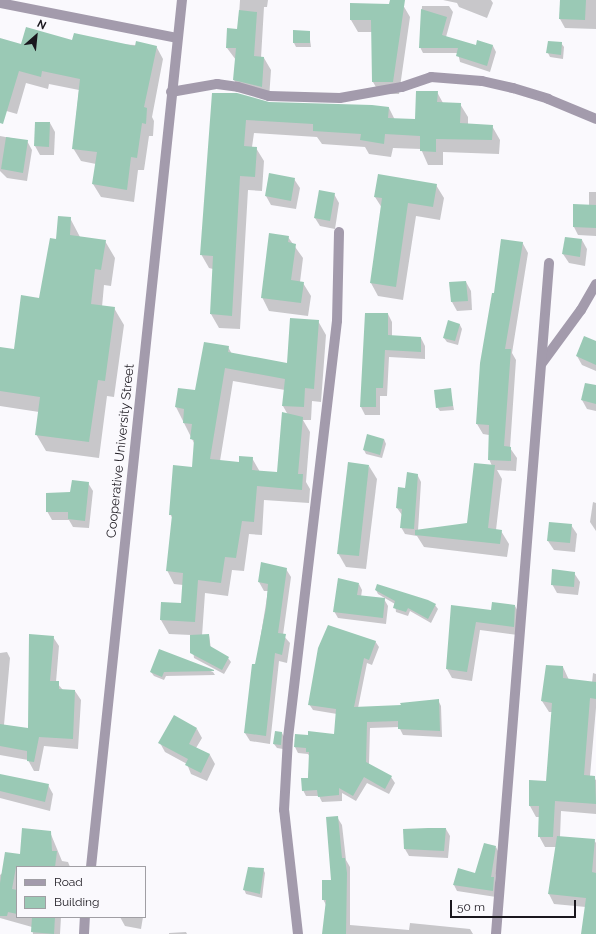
<!DOCTYPE html>
<style>
body{margin:0}
#map{position:relative;width:596px;height:934px;overflow:hidden;background:#faf9fd;font-family:Raleway,sans-serif}
div>[style]{position:absolute}
.shadow>*{inset:0;background:#0003}
.building>*{inset:0;background:#9ac9b5}
.minor>*{height:10px;margin:-5px;padding:0 5px;transform-origin:5px;border-radius:5px;background:#a39bac}
.tertiary>*{height:10px;margin:-5px;padding:0 5px;transform-origin:5px;border-radius:5px;background:#a39bac}
span{translate:-50% -50%;white-space:nowrap;text-align:center;line-height:1.15;-webkit-text-stroke:3.5px #faf9fd;paint-order:stroke}
.street-label{font-size:13px;color:#1a171e}
.legend{position:absolute;left:16px;top:866px;width:130px;height:52px;box-sizing:border-box;background:#faf9fd;border:1px solid #a09fa4;margin:0;padding:5px 7px;list-style:none;font-size:12px;color:#1a171e}
.legend li{display:flex;align-items:center;gap:8px;height:20px}
.legend b{width:20px;border:1px solid #a09fa4}
.north{position:absolute;left:16px;top:16px;width:40px;height:40px;-webkit-text-stroke:3px #faf9fd;paint-order:stroke;rotate:27deg;font-size:11px;font-weight:700;line-height:16px;text-align:center;color:#1a171e}
.north::after{content:'';display:block;margin:auto;width:14px;height:18px;background:#1a171e;clip-path:polygon(50% 0,100% 100%,50% 72%,0 100%)}
.scale{position:absolute;left:450px;top:900px;width:126px;height:18px;box-sizing:border-box;border:2px solid #1a171e;border-top:0;padding-left:5px;font-size:12px;line-height:14px;white-space:nowrap;color:#1a171e;-webkit-text-stroke:3px #faf9fd;paint-order:stroke}
</style>
<div id="map">
<div class="shadow">
<i style="clip-path:polygon(240px 0,268px 0,267px 7px,264px 7px,261px 58px,264px 58px,271px 70px,269px 99px,241px 91px,234px 80px,236px 60px,227px 48px,238px 30px)"></i>
<i style="clip-path:polygon(443px 0,491px 0,493px 3px,487px 18px,459px 7px,457px 3px)"></i>
<i style="clip-path:polygon(561px 0,596px 0,596px 29px,565px 28px,560px 19px)"></i>
<i style="clip-path:polygon(403px 5px,410px 17px,399px 94px,380px 94px,373px 82px,372px 32px,358px 32px,351px 20px)"></i>
<i style="clip-path:polygon(422px 6px,449px 6px,453px 12px,446px 37px,476px 47px,478px 41px,493px 46px,496px 52px,490px 72px,460px 62px,458px 53px,423px 53px,420px 47px)"></i>
<i style="clip-path:polygon(309px 32px,311px 47px,296px 47px,294px 43px)"></i>
<i style="clip-path:polygon(0 39px,21px 45px,73px 42px,156px 46px,163px 59px,152px 117px,154px 121px,153px 136px,149px 136px,144px 170px,138px 170px,134px 202px,101px 197px,93px 184px,96px 164px,81px 161px,73px 148px,79px 90px,49px 84px,48px 89px,26px 83px,17px 114px,3px 110px,0 117px)"></i>
<i style="clip-path:polygon(561px 43px,564px 47px,563px 59px,550px 57px,548px 53px)"></i>
<i style="clip-path:polygon(437px 92px,443px 103px,460px 104px,468px 117px,468px 124px,492px 126px,500px 140px,499px 154px,443px 152px,443px 165px,428px 165px,421px 149px,393px 148px,391px 157px,369px 154px,365px 147px,322px 144px,317px 137px,254px 133px,252px 147px,256px 148px,264px 161px,262px 191px,248px 190px,240px 329px,219px 328px,211px 314px,213px 269px,209px 268px,201px 254px,213px 94px,269px 104px,389px 108px,395px 120px,416px 121px)"></i>
<i style="clip-path:polygon(50px 123px,55px 132px,54px 155px,40px 155px,35px 146px)"></i>
<i style="clip-path:polygon(0 136px,27px 141px,32px 150px,27px 181px,7px 178px,0 171px)"></i>
<i style="clip-path:polygon(294px 179px,300px 188px,296px 209px,271px 205px,266px 196px)"></i>
<i style="clip-path:polygon(436px 185px,444px 198px,440px 220px,416px 216px,403px 300px,378px 296px,371px 283px,382px 208px,375px 197px)"></i>
<i style="clip-path:polygon(589px 192px,596px 192px,596px 236px,578px 235px,574px 227px,589px 206px)"></i>
<i style="clip-path:polygon(334px 194px,339px 203px,335px 229px,320px 226px,315px 218px)"></i>
<i style="clip-path:polygon(70px 218px,80px 237px,105px 241px,115px 258px,111px 286px,104px 285px,102px 307px,114px 308px,124px 325px,114px 397px,107px 396px,99px 458px,46px 451px,36px 434px,39px 412px,0 406px,0 348px,15px 350px,40px 299px,57px 241px)"></i>
<i style="clip-path:polygon(288px 237px,303px 258px,300px 282px,303px 283px,311px 296px,308px 316px,269px 311px,262px 297px)"></i>
<i style="clip-path:polygon(566px 238px,582px 240px,587px 249px,585px 266px,569px 263px,563px 254px)"></i>
<i style="clip-path:polygon(522px 242px,528px 253px,512px 353px,516px 360px,510px 448px,517px 458px,516px 471px,497px 470px,502px 479px,496px 530px,501px 531px,509px 544px,507px 557px,424px 547px,417px 536px,405px 534px,401px 527px,402px 515px,397px 508px,405px 489px,417px 474px,421px 482px,418px 531px,468px 524px,492px 466px,489px 459px,489px 435px,483px 434px,477px 424px,495px 294px)"></i>
<i style="clip-path:polygon(466px 282px,471px 291px,472px 310px,457px 311px,452px 302px,451px 283px)"></i>
<i style="clip-path:polygon(388px 314px,392px 322px,392px 336px,421px 338px,425px 346px,425px 359px,389px 357px,387px 396px,380px 396px,380px 415px,365px 415px,361px 407px)"></i>
<i style="clip-path:polygon(evenodd,318px 321px,326px 335px,321px 402px,312px 401px,311px 420px,303px 420px,310px 432px,306px 482px,310px 489px,309px 503px,264px 500px,262px 535px,249px 534px,244px 571px,232px 570px,228px 596px,205px 593px,202px 636px,209px 635px,211px 649px,228px 658px,231px 662px,224px 674px,194px 658px,191px 635px,169px 634px,161px 620px,182px 605px,183px 585px,174px 584px,167px 570px,173px 519px,170px 514px,193px 468px,195px 445px,176px 407px,196px 391px,228px 347px,232px 354px,288px 364px,318px 321px,233px 381px,285px 390px,283px 406px,288px 415px,278px 473px,260px 472px,252px 458px,240px 463px,220px 461px,233px 381px)"></i>
<i style="clip-path:polygon(449px 322px,460px 325px,462px 329px,458px 345px,447px 342px,444px 338px)"></i>
<i style="clip-path:polygon(596px 342px,596px 371px,582px 365px,577px 356px)"></i>
<i style="clip-path:polygon(596px 386px,596px 411px,587px 409px,582px 400px)"></i>
<i style="clip-path:polygon(450px 389px,454px 410px,440px 411px,437px 407px)"></i>
<i style="clip-path:polygon(384px 439px,386px 444px,382px 458px,366px 454px,364px 450px)"></i>
<i style="clip-path:polygon(369px 466px,377px 479px,366px 569px,346px 567px,338px 553px)"></i>
<i style="clip-path:polygon(88px 483px,93px 491px,89px 528px,73px 527px,69px 520px,52px 520px,47px 511px)"></i>
<i style="clip-path:polygon(593px 502px,596px 503px,596px 531px,590px 522px)"></i>
<i style="clip-path:polygon(571px 525px,577px 534px,575px 552px,554px 550px,548px 541px)"></i>
<i style="clip-path:polygon(286px 569px,291px 577px,283px 635px,290px 643px,287px 663px,279px 661px,270px 744px,250px 741px,245px 733px,268px 591px,264px 591px,259px 582px)"></i>
<i style="clip-path:polygon(574px 573px,580px 582px,578px 595px,557px 593px,552px 584px)"></i>
<i style="clip-path:polygon(359px 584px,362px 590px,361px 597px,384px 599px,388px 606px,386px 624px,338px 618px,334px 611px)"></i>
<i style="clip-path:polygon(376px 590px,435px 605px,438px 609px,431px 623px,410px 611px,408px 616px,396px 612px,395px 604px,378px 594px)"></i>
<i style="clip-path:polygon(452px 606px,492px 611px,515px 606px,520px 615px,518px 635px,480px 630px,472px 681px,452px 678px,447px 669px)"></i>
<i style="clip-path:polygon(53px 637px,59px 646px,56px 682px,63px 690px,75px 691px,81px 700px,78px 749px,44px 746px,39px 771px,34px 771px,28px 760px,0 755px,0 653px,7px 652px,10px 658px,4px 725px,28px 730px)"></i>
<i style="clip-path:polygon(375px 641px,379px 647px,372px 665px,367px 663px,358px 708px,402px 706px,438px 700px,441px 706px,442px 737px,403px 735px,399px 727px,370px 728px,369px 765px,391px 777px,395px 783px,389px 794px,367px 783px,356px 801px,342px 793px,342px 801px,322px 802px,319px 796px,306px 796px,303px 790px,308px 779px,310px 757px,308px 754px,298px 753px,295px 747px,309px 736px,335px 735px,337px 714px,313px 710px,309px 704px)"></i>
<i style="clip-path:polygon(159px 651px,213px 672px,215px 675px,166px 676px,164px 680px,154px 676px,151px 672px)"></i>
<i style="clip-path:polygon(563px 667px,569px 680px,592px 683px,593px 673px,596px 674px,596px 708px,590px 776px,596px 780px,596px 814px,561px 811px,560px 837px,594px 840px,596px 843px,596px 934px,586px 907px,554px 904px,549px 894px,556px 847px,545px 847px,539px 836px,539px 817px,536px 817px,530px 806px,547px 782px,553px 712px,549px 712px,542px 701px)"></i>
<i style="clip-path:polygon(197px 729px,202px 738px,196px 748px,210px 755px,215px 764px,207px 781px,191px 774px,187px 764px,165px 752px,160px 743px)"></i>
<i style="clip-path:polygon(276px 732px,282px 733px,284px 737px,283px 749px,277px 748px,274px 744px)"></i>
<i style="clip-path:polygon(0 775px,48px 785px,53px 794px,50px 811px,0 798px)"></i>
<i style="clip-path:polygon(337px 817px,342px 825px,346px 860px,350px 867px,350px 925px,409px 930px,410px 923px,470px 929px,473px 934px,323px 934px,326px 905px,323px 899px,332px 881px)"></i>
<i style="clip-path:polygon(446px 829px,450px 836px,448px 858px,409px 856px,405px 849px,404px 830px)"></i>
<i style="clip-path:polygon(50px 832px,62px 861px,68px 862px,70px 867px,17px 867px,17px 917px,61px 917px,60px 934px,33px 934px,32px 927px,0 918px,0 875px)"></i>
<i style="clip-path:polygon(496px 847px,499px 853px,495px 880px,496px 897px,457px 891px,454px 885px,475px 874px)"></i>
<i style="clip-path:polygon(263px 869px,265px 873px,262px 898px,246px 894px,244px 889px)"></i>
<i style="clip-path:polygon(120px 917px,143px 917px,141px 929px,125px 926px)"></i>
<i style="clip-path:polygon(186px 932px,187px 934px,169px 934px,169px 933px)"></i>
</div>
<div class="building">
<i style="clip-path:polygon(390px 0,405px 0,393px 82px,372px 82px,371px 20px,350px 20px,350px 3px,389px 4px)"></i>
<i style="clip-path:polygon(560px 0,586px 0,585px 20px,559px 19px)"></i>
<i style="clip-path:polygon(421px 9px,447px 17px,442px 35px,476px 45px,477px 40px,493px 45px,487px 66px,456px 56px,458px 48px,419px 48px)"></i>
<i style="clip-path:polygon(239px 10px,257px 12px,254px 56px,264px 57px,262px 87px,233px 80px,236px 48px,226px 48px,227px 28px,237px 29px)"></i>
<i style="clip-path:polygon(26px 27px,72px 40px,74px 33px,135px 46px,136px 41px,157px 46px,144px 107px,147px 108px,146px 124px,142px 123px,137px 158px,131px 157px,127px 190px,92px 184px,97px 152px,72px 149px,80px 79px,42px 71px,41px 77px,19px 71px,3px 124px,0 123px,0 38px,21px 44px)"></i>
<i style="clip-path:polygon(293px 30px,310px 31px,310px 43px,293px 43px)"></i>
<i style="clip-path:polygon(548px 41px,562px 42px,561px 55px,546px 53px)"></i>
<i style="clip-path:polygon(416px 91px,438px 91px,437px 102px,461px 103px,460px 123px,493px 125px,492px 140px,436px 139px,436px 152px,420px 151px,420px 136px,385px 134px,384px 144px,360px 140px,361px 134px,313px 131px,313px 124px,246px 120px,244px 146px,257px 147px,255px 177px,240px 176px,232px 316px,210px 314px,213px 256px,200px 255px,212px 93px,237px 93px,269px 102px,372px 105px,389px 107px,388px 118px,415px 119px)"></i>
<i style="clip-path:polygon(35px 122px,50px 122px,49px 147px,34px 146px)"></i>
<i style="clip-path:polygon(6px 137px,28px 140px,23px 173px,1px 169px)"></i>
<i style="clip-path:polygon(269px 173px,295px 178px,291px 201px,265px 196px)"></i>
<i style="clip-path:polygon(378px 174px,437px 184px,433px 207px,408px 203px,396px 287px,370px 283px,382px 198px,374px 197px)"></i>
<i style="clip-path:polygon(319px 190px,335px 193px,330px 221px,314px 218px)"></i>
<i style="clip-path:polygon(573px 204px,596px 205px,596px 228px,573px 227px)"></i>
<i style="clip-path:polygon(58px 216px,71px 217px,70px 235px,106px 240px,101px 270px,95px 269px,91px 304px,115px 307px,105px 381px,98px 380px,89px 442px,35px 435px,40px 397px,0 391px,0 347px,14px 349px,21px 295px,39px 298px,50px 238px,56px 239px)"></i>
<i style="clip-path:polygon(269px 233px,289px 236px,288px 242px,296px 244px,291px 280px,304px 282px,301px 303px,261px 298px)"></i>
<i style="clip-path:polygon(565px 237px,582px 239px,580px 257px,562px 254px)"></i>
<i style="clip-path:polygon(501px 239px,523px 242px,505px 349px,511px 349px,504px 446px,511px 447px,511px 461px,488px 460px,489px 425px,476px 424px,480px 363px,492px 293px,494px 293px)"></i>
<i style="clip-path:polygon(466px 281px,468px 301px,451px 302px,449px 282px)"></i>
<i style="clip-path:polygon(365px 313px,388px 313px,388px 335px,421px 337px,421px 352px,385px 350px,383px 388px,376px 388px,376px 407px,360px 407px)"></i>
<i style="clip-path:polygon(290px 318px,319px 320px,314px 389px,305px 388px,304px 407px,282px 406px,285px 379px,225px 368px,210px 459px,239px 462px,239px 456px,253px 457px,252px 470px,277px 472px,282px 412px,303px 417px,298px 474px,303px 474px,302px 490px,257px 486px,254px 522px,242px 521px,236px 558px,225px 557px,221px 583px,198px 580px,195px 622px,160px 620px,161px 602px,181px 603px,183px 573px,166px 571px,172px 515px,169px 515px,173px 465px,192px 467px,194px 440px,190px 439px,192px 424px,183px 423px,184px 409px,175px 407px,178px 388px,195px 390px,204px 342px,229px 346px,228px 352px,287px 363px)"></i>
<i style="clip-path:polygon(448px 320px,460px 324px,455px 341px,443px 338px)"></i>
<i style="clip-path:polygon(584px 336px,596px 341px,596px 365px,576px 356px)"></i>
<i style="clip-path:polygon(585px 383px,596px 385px,596px 404px,581px 400px)"></i>
<i style="clip-path:polygon(451px 388px,453px 406px,436px 408px,434px 390px)"></i>
<i style="clip-path:polygon(367px 434px,384px 439px,380px 455px,363px 450px)"></i>
<i style="clip-path:polygon(348px 462px,369px 465px,359px 556px,337px 554px)"></i>
<i style="clip-path:polygon(474px 463px,495px 465px,488px 528px,502px 530px,500px 544px,415px 535px,415px 530px,467px 523px)"></i>
<i style="clip-path:polygon(407px 472px,418px 474px,414px 529px,400px 528px,402px 509px,396px 508px,398px 487px,405px 488px)"></i>
<i style="clip-path:polygon(72px 480px,89px 482px,85px 521px,68px 519px,68px 512px,46px 512px,46px 493px,70px 492px)"></i>
<i style="clip-path:polygon(549px 522px,572px 524px,570px 543px,547px 541px)"></i>
<i style="clip-path:polygon(261px 562px,287px 568px,278px 633px,286px 634px,282px 655px,275px 653px,266px 736px,244px 733px,252px 664px,255px 664px,266px 608px,268px 584px,258px 582px)"></i>
<i style="clip-path:polygon(552px 569px,575px 572px,574px 587px,551px 585px)"></i>
<i style="clip-path:polygon(338px 578px,359px 583px,357px 595px,385px 598px,383px 618px,333px 612px)"></i>
<i style="clip-path:polygon(377px 584px,428px 600px,436px 604px,428px 619px,408px 608px,406px 612px,393px 608px,395px 601px,375px 590px)"></i>
<i style="clip-path:polygon(492px 602px,515px 605px,514px 627px,476px 622px,467px 672px,446px 669px,451px 605px,491px 610px)"></i>
<i style="clip-path:polygon(328px 625px,376px 641px,369px 660px,364px 658px,354px 707px,401px 705px,400px 703px,439px 699px,440px 731px,398px 729px,398px 721px,367px 722px,366px 762px,392px 776px,385px 789px,364px 777px,353px 796px,339px 788px,339px 795px,318px 797px,317px 790px,302px 791px,301px 778px,308px 778px,309px 752px,306px 752px,306px 748px,294px 747px,295px 734px,308px 735px,308px 731px,334px 734px,336px 709px,308px 705px,318px 648px)"></i>
<i style="clip-path:polygon(29px 634px,54px 636px,50px 681px,59px 681px,59px 689px,75px 690px,73px 739px,39px 737px,34px 762px,27px 761px,27px 751px,0 746px,0 724px,28px 728px)"></i>
<i style="clip-path:polygon(209px 634px,210px 646px,229px 657px,222px 670px,190px 653px,190px 635px)"></i>
<i style="clip-path:polygon(159px 649px,214px 670px,214px 671px,164px 672px,162px 677px,150px 672px)"></i>
<i style="clip-path:polygon(546px 665px,563px 666px,563px 678px,596px 682px,596px 699px,590px 698px,584px 775px,595px 776px,596px 804px,555px 801px,553px 837px,538px 837px,539px 806px,529px 806px,529px 780px,546px 781px,552px 703px,541px 701px)"></i>
<i style="clip-path:polygon(174px 715px,197px 728px,189px 744px,210px 754px,201px 773px,185px 765px,188px 759px,158px 743px)"></i>
<i style="clip-path:polygon(275px 731px,282px 732px,281px 745px,273px 744px)"></i>
<i style="clip-path:polygon(0 774px,49px 784px,45px 802px,0 791px)"></i>
<i style="clip-path:polygon(338px 816px,342px 858px,345px 858px,347px 873px,346px 934px,322px 934px,326px 900px,322px 900px,322px 880px,331px 880px,326px 817px)"></i>
<i style="clip-path:polygon(22px 828px,51px 831px,52px 851px,57px 851px,55px 867px,16px 867px,12px 889px,17px 890px,17px 914px,8px 912px,7px 916px,0 916px,0 883px,5px 852px,20px 854px)"></i>
<i style="clip-path:polygon(428px 828px,446px 828px,444px 851px,404px 849px,403px 829px)"></i>
<i style="clip-path:polygon(557px 836px,595px 839px,592px 872px,596px 873px,596px 934px,581px 934px,586px 898px,548px 894px)"></i>
<i style="clip-path:polygon(484px 843px,496px 846px,491px 877px,494px 877px,493px 891px,453px 885px,458px 868px,475px 873px)"></i>
<i style="clip-path:polygon(248px 867px,264px 868px,260px 894px,243px 890px)"></i>
<i style="clip-path:polygon(32px 917px,55px 917px,54px 934px,31px 932px)"></i>
</div>
<div class="minor">
<i style="left:0;top:3px;width:180px;rotate:11.2deg"></i>
<i style="left:171px;top:92px;width:47px;rotate:-9.9deg"></i>
<i style="left:217px;top:84px;width:21px;rotate:8deg"></i>
<i style="left:238px;top:87px;width:32px;rotate:16deg"></i>
<i style="left:269px;top:96px;width:71px;rotate:1.6deg"></i>
<i style="left:340px;top:98px;width:63px;rotate:-10.1deg"></i>
<i style="left:402px;top:87px;width:31px;rotate:-19deg"></i>
<i style="left:431px;top:77px;width:51px;rotate:4.5deg"></i>
<i style="left:482px;top:81px;width:32px;rotate:13deg"></i>
<i style="left:513px;top:88px;width:37px;rotate:17deg"></i>
<i style="left:548px;top:99px;width:52px;rotate:22.6deg"></i>
<i style="left:542px;top:363px;width:66px;rotate:-53.7deg"></i>
<i style="left:581px;top:310px;width:30px;rotate:-60deg"></i>
<i style="left:298px;top:934px;width:125px;rotate:-96.4deg"></i>
<i style="left:284px;top:810px;width:72px;rotate:-86.8deg"></i>
<i style="left:288px;top:738px;width:420px;rotate:-83.3deg"></i>
<i style="left:337px;top:321px;width:89px;rotate:-88.7deg"></i>
<i style="left:496px;top:934px;width:673px;rotate:-85.48deg"></i>
</div>
<div class="tertiary">
<i style="left:91px;top:867px;width:872px;rotate:-84.01deg"></i>
<i style="left:84px;top:934px;width:17px;rotate:-87deg"></i>
</div>
<div class="street-label">
<span style="left:121px;top:451px;rotate:-84deg">Cooperative University Street</span>
</div>
<ul class="legend">
<li><b style="height:5px;background:#a39bac"></b>Road</li>
<li><b style="height:11px;background:#9ac9b5"></b>Building</li>
</ul>
<div class="north">N</div>
<div class="scale">50 m</div>
</div>
